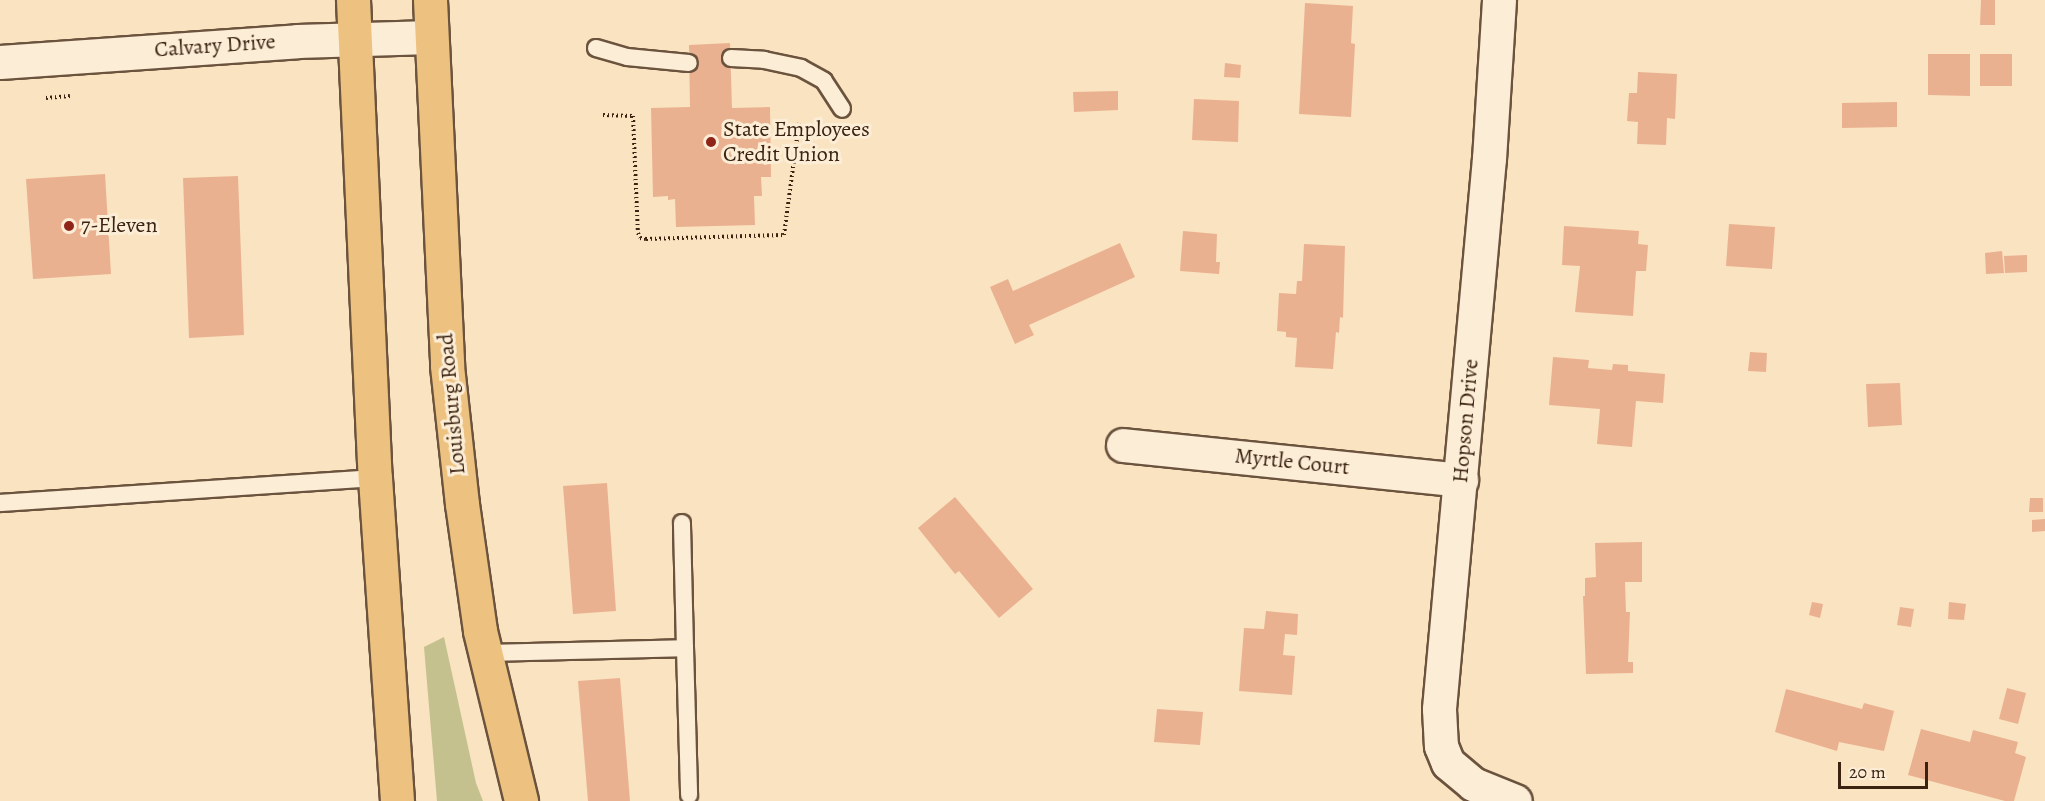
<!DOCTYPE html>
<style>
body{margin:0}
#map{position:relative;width:2045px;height:801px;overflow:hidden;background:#fae3c0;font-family:Alegreya,serif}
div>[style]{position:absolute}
.green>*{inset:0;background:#c5c18e}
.building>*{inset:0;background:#eab191}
.path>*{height:4px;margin-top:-2px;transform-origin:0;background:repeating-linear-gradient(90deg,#3b2312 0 1.5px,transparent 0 4.5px)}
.roads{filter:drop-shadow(2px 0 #6b533e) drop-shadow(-2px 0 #6b533e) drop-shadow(0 2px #6b533e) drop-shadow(0 -2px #6b533e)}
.service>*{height:16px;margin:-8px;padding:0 8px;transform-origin:8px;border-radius:8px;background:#fcedd6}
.minor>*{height:33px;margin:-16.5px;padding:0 16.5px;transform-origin:16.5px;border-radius:16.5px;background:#fcedd6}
.tertiary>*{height:33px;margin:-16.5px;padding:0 16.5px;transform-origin:16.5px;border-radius:16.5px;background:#fcedd6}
.trunk>*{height:33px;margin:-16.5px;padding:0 16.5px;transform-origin:16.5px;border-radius:16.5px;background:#edc280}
.dots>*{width:16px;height:16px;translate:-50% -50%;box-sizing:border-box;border:3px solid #fcedd6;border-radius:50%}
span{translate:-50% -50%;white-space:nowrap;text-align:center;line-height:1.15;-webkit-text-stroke:6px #fcedd6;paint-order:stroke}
.street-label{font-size:22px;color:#3b2312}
.poi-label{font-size:22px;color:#3b2312}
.left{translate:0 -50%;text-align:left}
.scale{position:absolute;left:1838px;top:762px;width:90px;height:27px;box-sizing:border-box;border:3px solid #3b2312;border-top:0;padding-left:8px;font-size:18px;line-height:21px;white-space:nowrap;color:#3b2312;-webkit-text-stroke:4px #fcedd6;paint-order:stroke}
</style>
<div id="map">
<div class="green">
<i style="clip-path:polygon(444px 637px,476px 783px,483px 801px,437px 801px,424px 647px)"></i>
</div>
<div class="building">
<i style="clip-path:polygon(1981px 0,1995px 0,1995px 25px,1980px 25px)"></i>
<i style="clip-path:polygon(1305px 3px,1353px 6px,1351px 43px,1355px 44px,1351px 117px,1299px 114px)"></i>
<i style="clip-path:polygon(730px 43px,732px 108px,770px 107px,771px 177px,761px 177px,762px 196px,754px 196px,755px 225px,676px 227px,675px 199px,668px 200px,668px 196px,653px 197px,651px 108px,690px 107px,689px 45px)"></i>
<i style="clip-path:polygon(1928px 54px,1970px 54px,1970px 96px,1928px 95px)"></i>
<i style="clip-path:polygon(1980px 54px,2012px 54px,2012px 86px,1980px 86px)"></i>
<i style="clip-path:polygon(1225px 63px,1241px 65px,1240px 78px,1224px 77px)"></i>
<i style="clip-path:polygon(1638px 72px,1677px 74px,1675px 119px,1667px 118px,1666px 145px,1637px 144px,1638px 122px,1627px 121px,1629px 93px,1637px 93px)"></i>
<i style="clip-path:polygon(1118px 91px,1118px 110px,1074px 112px,1073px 92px)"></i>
<i style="clip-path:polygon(1194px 99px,1239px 101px,1238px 142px,1192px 140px)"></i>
<i style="clip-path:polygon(1897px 102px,1897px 127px,1842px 128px,1842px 103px)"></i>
<i style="clip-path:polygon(105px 174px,111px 274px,33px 279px,26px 179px)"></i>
<i style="clip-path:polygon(238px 176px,244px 335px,189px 338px,183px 178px)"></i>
<i style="clip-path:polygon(1729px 224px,1775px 227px,1772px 269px,1726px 266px)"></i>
<i style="clip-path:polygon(1564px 226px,1639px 231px,1638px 244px,1648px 245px,1646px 271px,1636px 271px,1633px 316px,1575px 312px,1580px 266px,1562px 265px)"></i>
<i style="clip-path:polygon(1183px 231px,1217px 234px,1216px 262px,1220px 262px,1219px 274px,1180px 271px)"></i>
<i style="clip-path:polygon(1120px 243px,1135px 277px,1029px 325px,1034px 335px,1015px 344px,990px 287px,1008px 279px,1013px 291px)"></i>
<i style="clip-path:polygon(1304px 244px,1345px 246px,1343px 318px,1340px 317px,1339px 333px,1336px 332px,1333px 369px,1295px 367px,1297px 338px,1286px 337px,1286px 332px,1277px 331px,1279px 293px,1296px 294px,1297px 281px,1302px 281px)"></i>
<i style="clip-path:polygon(2002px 251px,2004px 273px,1986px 274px,1985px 253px)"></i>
<i style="clip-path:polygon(2027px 255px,2027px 272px,2005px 273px,2004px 256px)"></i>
<i style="clip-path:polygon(1750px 352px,1767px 353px,1766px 372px,1748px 371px)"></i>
<i style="clip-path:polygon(1553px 357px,1589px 360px,1588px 368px,1612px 370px,1613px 364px,1628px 365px,1628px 371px,1665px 374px,1663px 403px,1636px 401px,1632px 447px,1597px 444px,1600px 409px,1549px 405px)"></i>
<i style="clip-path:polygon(1900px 383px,1902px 425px,1868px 427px,1866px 384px)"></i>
<i style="clip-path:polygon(607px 483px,616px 611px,573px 614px,563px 486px)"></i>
<i style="clip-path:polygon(955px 497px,1033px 589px,999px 618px,959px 571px,955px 574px,918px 528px)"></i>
<i style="clip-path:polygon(2030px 498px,2043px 498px,2043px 512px,2029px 512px)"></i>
<i style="clip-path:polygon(2045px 519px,2045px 531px,2032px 532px,2032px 520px)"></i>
<i style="clip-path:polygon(1642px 542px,1642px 582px,1625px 582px,1626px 612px,1630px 612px,1628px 662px,1633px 662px,1633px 673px,1586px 674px,1583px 596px,1585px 596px,1585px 578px,1596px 577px,1595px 543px)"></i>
<i style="clip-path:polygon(1812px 602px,1823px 604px,1820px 618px,1809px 615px)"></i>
<i style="clip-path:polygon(1949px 602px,1966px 604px,1964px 620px,1948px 619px)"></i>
<i style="clip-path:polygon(1900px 607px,1914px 609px,1911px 627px,1897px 625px)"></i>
<i style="clip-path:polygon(1266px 611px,1298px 614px,1297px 635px,1285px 634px,1283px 655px,1295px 656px,1292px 695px,1239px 691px,1244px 628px,1264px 629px)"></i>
<i style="clip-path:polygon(620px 678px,630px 801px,588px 801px,578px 681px)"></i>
<i style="clip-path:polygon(2007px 688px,2026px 693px,2018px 724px,1999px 719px)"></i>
<i style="clip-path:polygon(1786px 689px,1862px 709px,1864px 703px,1894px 711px,1884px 751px,1839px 742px,1837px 751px,1775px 732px)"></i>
<i style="clip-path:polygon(1157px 709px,1203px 712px,1200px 745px,1154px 742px)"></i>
<i style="clip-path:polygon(1921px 729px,1970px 742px,1973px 730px,2018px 742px,2015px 753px,2026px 757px,2014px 801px,2005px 801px,1908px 775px)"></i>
</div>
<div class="path">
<i style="left:46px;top:98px;width:24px;rotate:-5deg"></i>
<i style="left:603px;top:115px;width:30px;rotate:2deg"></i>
<i style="left:633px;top:116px;width:117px;rotate:87.6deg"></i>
<i style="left:638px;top:233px;width:5px;rotate:68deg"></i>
<i style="left:640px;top:238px;width:6px;rotate:9deg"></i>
<i style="left:646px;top:239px;width:138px;rotate:-1.7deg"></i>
<i style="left:784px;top:235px;width:113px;rotate:-82.4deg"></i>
</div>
<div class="roads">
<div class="service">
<i style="left:596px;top:48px;width:32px;rotate:16deg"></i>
<i style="left:627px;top:57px;width:62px;rotate:5.5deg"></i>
<i style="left:731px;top:58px;width:33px;rotate:3deg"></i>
<i style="left:764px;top:60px;width:38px;rotate:12deg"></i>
<i style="left:801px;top:68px;width:26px;rotate:29deg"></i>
<i style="left:824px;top:81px;width:33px;rotate:57deg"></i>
<i style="left:0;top:503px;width:376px;rotate:-3.8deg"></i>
<i style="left:685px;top:648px;width:147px;rotate:88.4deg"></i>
<i style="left:485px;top:653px;width:200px;rotate:-1.4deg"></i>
<i style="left:685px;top:648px;width:125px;rotate:-91.4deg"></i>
</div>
<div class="minor">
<i style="left:1499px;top:0;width:158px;rotate:93.6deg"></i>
<i style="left:1489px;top:158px;width:553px;rotate:95.19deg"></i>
<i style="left:1439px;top:709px;width:37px;rotate:87deg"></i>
<i style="left:1441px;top:746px;width:18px;rotate:68deg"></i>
<i style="left:1448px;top:763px;width:33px;rotate:40deg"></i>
<i style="left:1473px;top:784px;width:45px;rotate:22deg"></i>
<i style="left:1123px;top:445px;width:340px;rotate:5.9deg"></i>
</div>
<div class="tertiary">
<i style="left:0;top:62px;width:298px;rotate:-4deg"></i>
<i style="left:297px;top:41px;width:134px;rotate:-1.7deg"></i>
</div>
<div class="trunk">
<i style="left:353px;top:0;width:479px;rotate:87.4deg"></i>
<i style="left:375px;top:478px;width:324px;rotate:86.1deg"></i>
<i style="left:430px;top:0;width:366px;rotate:87.3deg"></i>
<i style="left:447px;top:366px;width:139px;rotate:83.8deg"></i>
<i style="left:462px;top:504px;width:128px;rotate:81.9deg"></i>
<i style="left:480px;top:631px;width:175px;rotate:76.4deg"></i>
</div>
</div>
<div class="dots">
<i style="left:711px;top:142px;background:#8f2418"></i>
<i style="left:69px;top:226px;background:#8f2418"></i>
</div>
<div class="street-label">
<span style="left:215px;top:46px;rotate:-4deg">Calvary Drive</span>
<span style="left:452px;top:404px;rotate:-95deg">Louisburg Road</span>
<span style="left:1466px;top:421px;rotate:-85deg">Hopson Drive</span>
<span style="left:1292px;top:462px;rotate:6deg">Myrtle Court</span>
</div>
<div class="poi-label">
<span class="left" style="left:723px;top:142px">State Employees<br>Credit Union</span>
<span class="left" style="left:81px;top:226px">7-Eleven</span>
</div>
<div class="scale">20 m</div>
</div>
